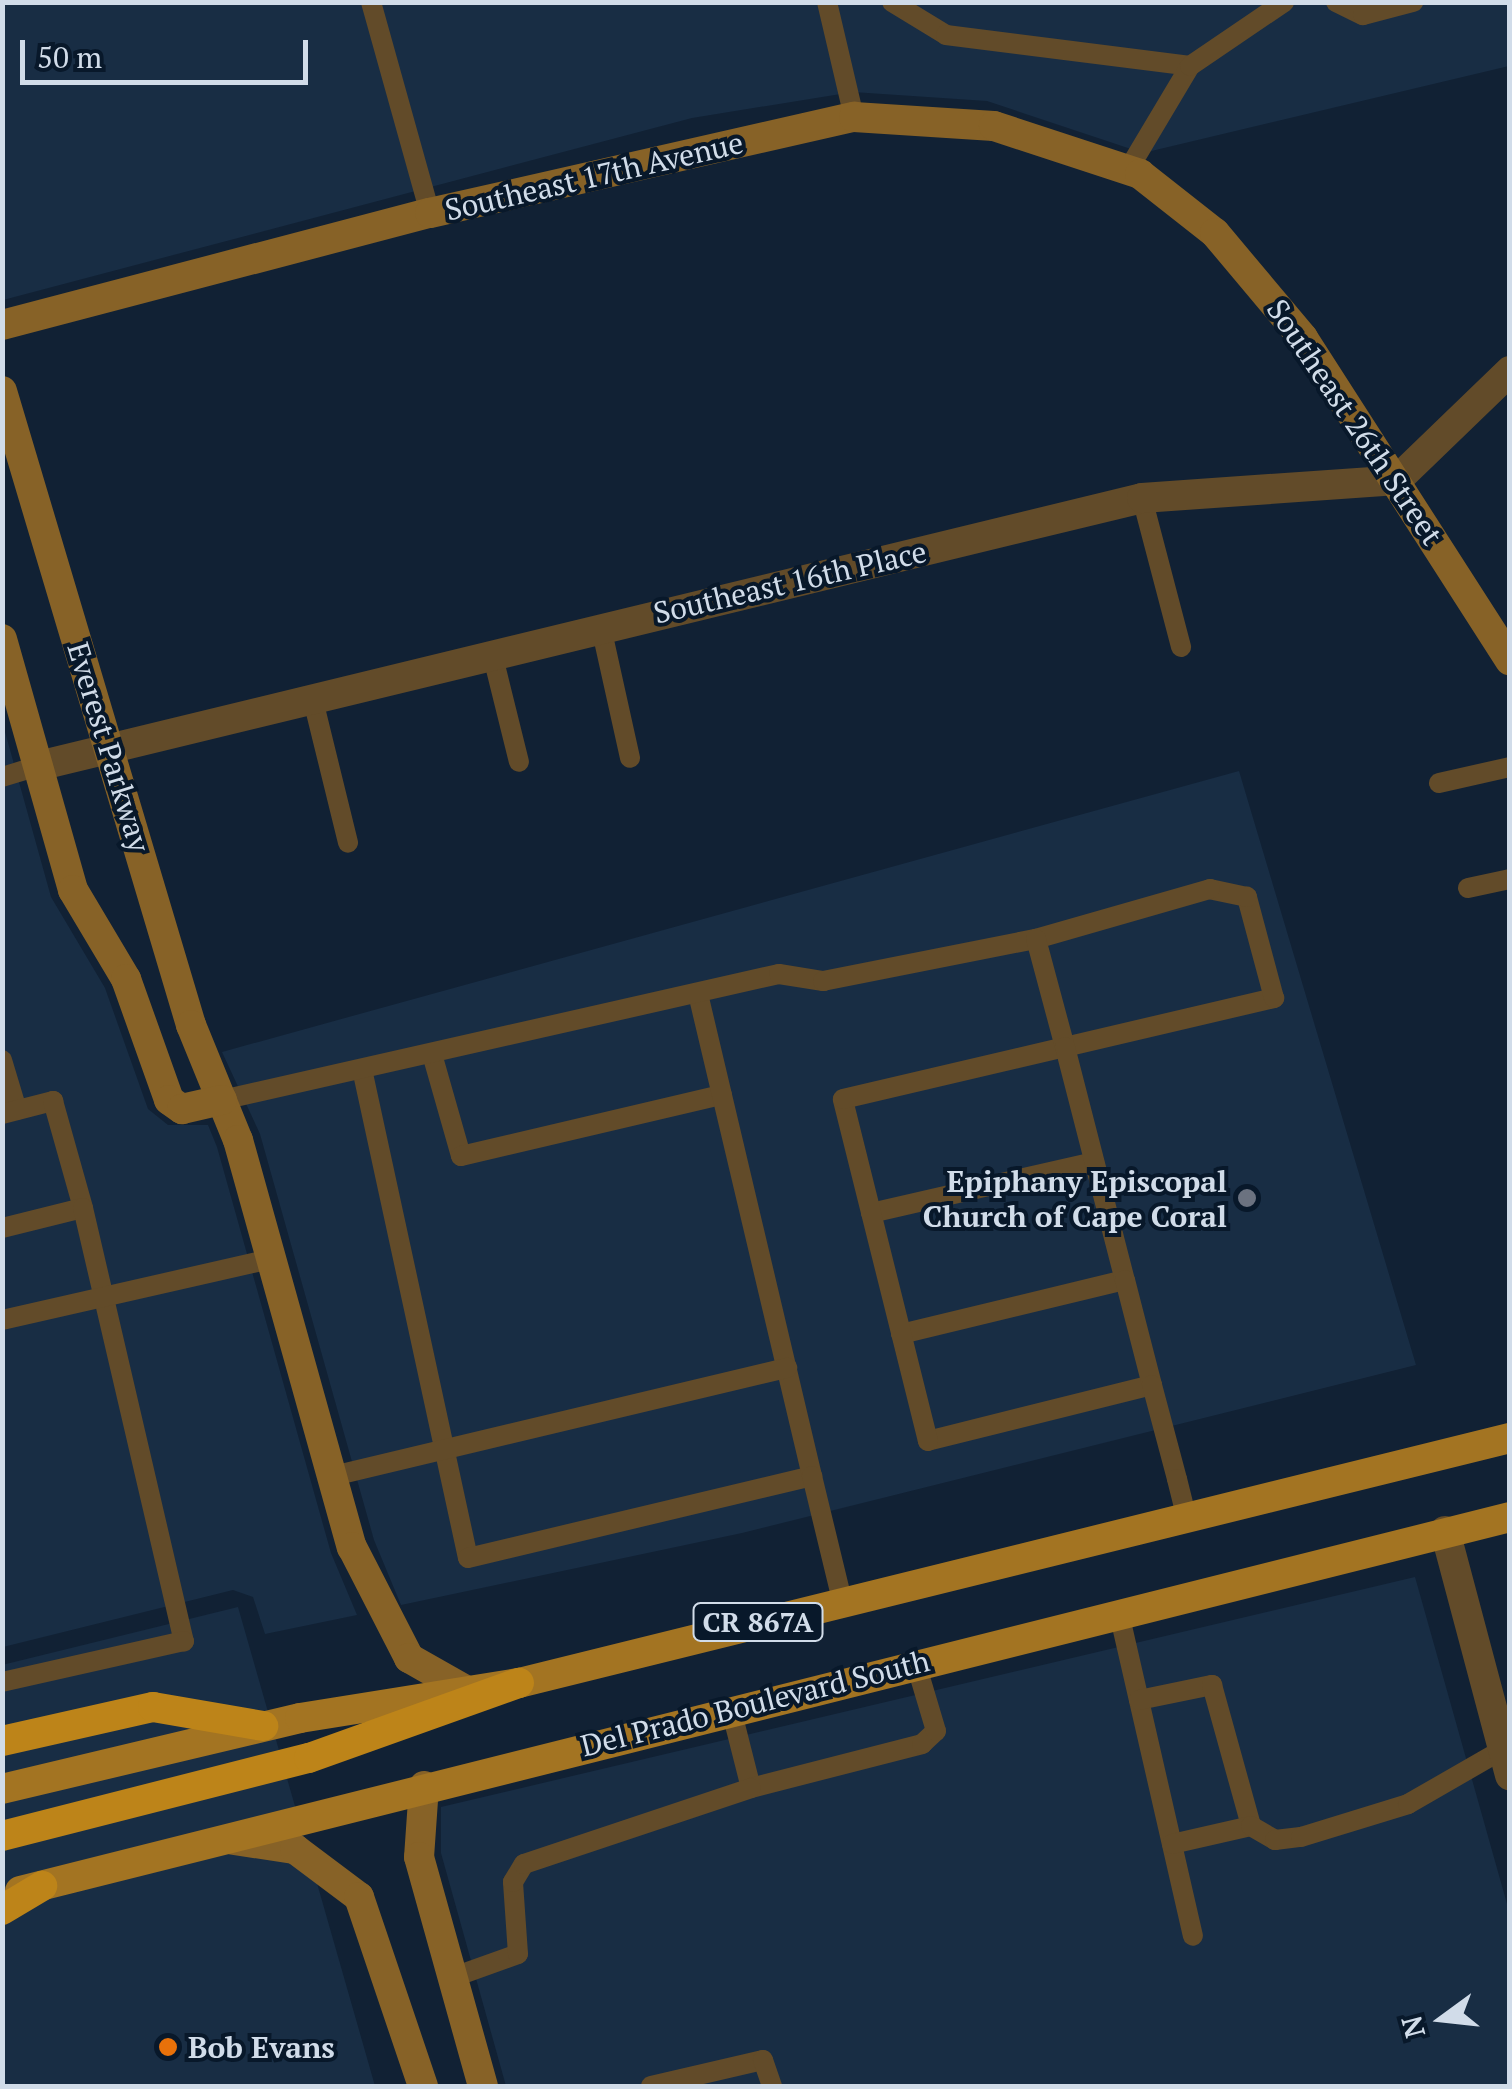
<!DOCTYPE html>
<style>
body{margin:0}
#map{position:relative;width:1512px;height:2089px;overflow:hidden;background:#112134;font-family:"PT Serif",serif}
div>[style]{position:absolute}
.built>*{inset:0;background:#182d44}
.lane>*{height:20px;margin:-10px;padding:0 10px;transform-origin:10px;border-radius:10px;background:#624b29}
.street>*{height:30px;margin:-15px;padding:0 15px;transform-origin:15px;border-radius:15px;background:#624b29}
.secondary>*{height:30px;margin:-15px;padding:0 15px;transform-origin:15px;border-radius:15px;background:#876227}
.primary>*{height:30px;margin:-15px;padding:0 15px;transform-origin:15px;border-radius:15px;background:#a37422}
.highway>*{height:30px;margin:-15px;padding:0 15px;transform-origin:15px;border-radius:15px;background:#bd8419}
.dots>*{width:28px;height:28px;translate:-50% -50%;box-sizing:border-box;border:5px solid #08182a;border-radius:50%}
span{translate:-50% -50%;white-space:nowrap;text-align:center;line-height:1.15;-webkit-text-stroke:8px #08182a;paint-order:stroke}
.shield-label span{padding:2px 8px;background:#08182a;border:2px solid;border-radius:8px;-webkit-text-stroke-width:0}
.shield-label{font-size:28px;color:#d1dce9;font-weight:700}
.street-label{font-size:30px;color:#d1dce9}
.poi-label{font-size:30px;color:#d1dce9;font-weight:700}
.right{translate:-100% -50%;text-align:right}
.left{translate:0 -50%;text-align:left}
.frame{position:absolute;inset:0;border:5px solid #d1dce9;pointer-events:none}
.north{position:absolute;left:1392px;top:1969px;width:100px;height:100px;-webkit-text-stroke:8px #08182a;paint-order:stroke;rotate:255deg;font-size:28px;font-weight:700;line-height:40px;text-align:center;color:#d1dce9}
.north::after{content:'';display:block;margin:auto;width:35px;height:45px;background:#d1dce9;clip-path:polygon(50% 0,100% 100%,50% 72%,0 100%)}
.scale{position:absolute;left:20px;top:40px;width:288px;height:45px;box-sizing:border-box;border:5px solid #d1dce9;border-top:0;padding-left:12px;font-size:30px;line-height:35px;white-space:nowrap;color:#d1dce9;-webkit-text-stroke:8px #08182a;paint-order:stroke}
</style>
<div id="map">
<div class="built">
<i style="clip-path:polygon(3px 3px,1509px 3px,1509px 66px,1143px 153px,987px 101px,853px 92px,692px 118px,3px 300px)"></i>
<i style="clip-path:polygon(2px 721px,51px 897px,105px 988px,148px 1109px,168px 1125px,208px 1125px,217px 1147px,331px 1553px,357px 1615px,265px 1634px,253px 1597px,233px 1590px,3px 1647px)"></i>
<i style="clip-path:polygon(1239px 771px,1416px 1365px,742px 1533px,401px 1605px,374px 1540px,260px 1134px,222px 1052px)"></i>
<i style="clip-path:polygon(1415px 1577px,1509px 1911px,1509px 2086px,506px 2086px,441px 1853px,441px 1807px)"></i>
<i style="clip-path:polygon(238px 1607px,375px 2086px,3px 2086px,2px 1665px)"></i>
</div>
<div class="lane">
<i style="left:371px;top:2px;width:219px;rotate:74.4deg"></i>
<i style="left:827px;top:2px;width:118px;rotate:76.8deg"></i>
<i style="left:892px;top:2px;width:63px;rotate:31.4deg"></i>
<i style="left:946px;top:35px;width:246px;rotate:7.2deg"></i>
<i style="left:1190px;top:66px;width:121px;rotate:120.8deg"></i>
<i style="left:1336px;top:2px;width:30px;rotate:26deg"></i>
<i style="left:1363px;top:15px;width:52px;rotate:-14.6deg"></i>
<i style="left:1190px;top:66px;width:114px;rotate:-34.2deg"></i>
<i style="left:1142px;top:498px;width:154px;rotate:75.3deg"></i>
<i style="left:601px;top:627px;width:134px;rotate:77.5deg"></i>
<i style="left:492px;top:653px;width:112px;rotate:76.1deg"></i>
<i style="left:312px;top:696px;width:151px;rotate:76.2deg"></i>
<i style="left:2px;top:777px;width:38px;rotate:-17deg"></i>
<i style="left:1439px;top:783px;width:73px;rotate:-12.7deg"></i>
<i style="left:1468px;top:888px;width:43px;rotate:-12.1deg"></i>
<i style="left:432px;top:1054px;width:106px;rotate:74.1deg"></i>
<i style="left:461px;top:1156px;width:268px;rotate:-13.2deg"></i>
<i style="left:2px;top:1060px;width:52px;rotate:73.3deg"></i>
<i style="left:362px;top:1069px;width:500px;rotate:77.77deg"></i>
<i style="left:468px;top:1558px;width:354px;rotate:-13.4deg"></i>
<i style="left:812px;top:1476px;width:495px;rotate:-103.3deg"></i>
<i style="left:222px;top:1100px;width:571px;rotate:-12.75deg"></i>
<i style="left:779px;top:974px;width:45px;rotate:9deg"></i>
<i style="left:823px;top:981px;width:217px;rotate:-11.2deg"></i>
<i style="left:2px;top:1114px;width:53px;rotate:-14.3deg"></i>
<i style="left:53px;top:1101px;width:111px;rotate:74.3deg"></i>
<i style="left:871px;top:1213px;width:229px;rotate:-12.9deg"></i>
<i style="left:2px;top:1228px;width:83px;rotate:-13.9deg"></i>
<i style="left:83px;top:1208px;width:445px;rotate:76.9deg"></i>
<i style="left:184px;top:1641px;width:187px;rotate:167.3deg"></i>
<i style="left:2px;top:1320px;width:279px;rotate:-12.8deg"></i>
<i style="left:901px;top:1334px;width:230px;rotate:-13.6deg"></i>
<i style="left:1152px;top:1385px;width:231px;rotate:166deg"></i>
<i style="left:928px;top:1441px;width:352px;rotate:-104deg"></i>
<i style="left:843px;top:1099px;width:228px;rotate:-13.2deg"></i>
<i style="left:1065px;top:1047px;width:215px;rotate:-13.2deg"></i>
<i style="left:1274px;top:998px;width:105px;rotate:-105deg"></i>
<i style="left:1247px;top:897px;width:38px;rotate:-168deg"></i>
<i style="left:1210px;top:889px;width:181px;rotate:164deg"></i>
<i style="left:1036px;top:939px;width:112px;rotate:75deg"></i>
<i style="left:1065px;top:1047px;width:241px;rotate:75.6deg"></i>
<i style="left:1125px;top:1280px;width:108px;rotate:75.6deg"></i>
<i style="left:1152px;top:1385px;width:97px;rotate:75.1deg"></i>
<i style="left:1177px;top:1479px;width:38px;rotate:76deg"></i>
<i style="left:333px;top:1476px;width:467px;rotate:-13.4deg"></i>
<i style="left:812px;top:1476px;width:128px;rotate:76.4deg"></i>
<i style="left:1119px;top:1613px;width:331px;rotate:77.1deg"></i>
<i style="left:1139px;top:1700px;width:75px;rotate:-11.6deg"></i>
<i style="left:1212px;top:1685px;width:146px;rotate:74.5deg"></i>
<i style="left:731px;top:1709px;width:81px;rotate:75.8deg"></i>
<i style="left:751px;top:1788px;width:177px;rotate:-14.4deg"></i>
<i style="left:922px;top:1744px;width:19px;rotate:-43deg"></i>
<i style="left:936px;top:1731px;width:70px;rotate:-106.6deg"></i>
<i style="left:1172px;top:1844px;width:81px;rotate:-12.8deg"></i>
<i style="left:1251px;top:1826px;width:28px;rotate:30deg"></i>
<i style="left:1275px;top:1840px;width:26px;rotate:-7deg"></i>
<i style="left:1301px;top:1837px;width:112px;rotate:-17.1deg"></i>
<i style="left:1408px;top:1804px;width:108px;rotate:-29.9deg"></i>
<i style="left:451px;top:1978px;width:71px;rotate:-19.7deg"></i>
<i style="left:518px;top:1954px;width:72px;rotate:-94deg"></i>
<i style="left:513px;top:1882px;width:21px;rotate:-59deg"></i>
<i style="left:524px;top:1864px;width:239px;rotate:-18.5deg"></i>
<i style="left:651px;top:2086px;width:115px;rotate:-13.1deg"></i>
<i style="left:763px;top:2060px;width:28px;rotate:71deg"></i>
</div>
<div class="street">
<i style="left:38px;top:766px;width:1136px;rotate:-13.64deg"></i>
<i style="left:1142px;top:498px;width:256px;rotate:-4deg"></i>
<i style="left:1397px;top:480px;width:157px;rotate:-44deg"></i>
<i style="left:1445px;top:1531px;width:253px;rotate:75.1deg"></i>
</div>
<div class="secondary">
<i style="left:2px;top:325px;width:442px;rotate:-14.7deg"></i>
<i style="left:430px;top:213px;width:435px;rotate:-12.8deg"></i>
<i style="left:854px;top:117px;width:140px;rotate:3.7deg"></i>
<i style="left:994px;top:126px;width:154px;rotate:18.2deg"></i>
<i style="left:1140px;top:174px;width:95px;rotate:38.2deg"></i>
<i style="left:1215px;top:233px;width:137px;rotate:50deg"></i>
<i style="left:1303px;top:338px;width:383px;rotate:57.3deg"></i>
<i style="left:2px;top:391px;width:662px;rotate:73.4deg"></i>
<i style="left:191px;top:1025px;width:124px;rotate:67.8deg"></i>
<i style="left:238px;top:1140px;width:423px;rotate:74.4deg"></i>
<i style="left:352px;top:1547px;width:125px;rotate:62.8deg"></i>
<i style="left:409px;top:1658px;width:67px;rotate:29.6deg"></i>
<i style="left:2px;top:639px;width:261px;rotate:74.2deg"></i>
<i style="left:73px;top:890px;width:104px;rotate:59.2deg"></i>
<i style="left:126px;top:979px;width:128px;rotate:70.4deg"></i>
<i style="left:169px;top:1100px;width:16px;rotate:35deg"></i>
<i style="left:182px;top:1109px;width:41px;rotate:-12.7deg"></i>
<i style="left:424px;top:1786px;width:71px;rotate:94deg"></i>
<i style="left:419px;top:1857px;width:238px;rotate:74.4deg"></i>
<i style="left:234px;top:1840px;width:62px;rotate:8.4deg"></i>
<i style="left:295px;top:1849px;width:80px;rotate:36.9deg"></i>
<i style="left:359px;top:1897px;width:200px;rotate:71.3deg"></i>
</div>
<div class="primary">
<i style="left:2px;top:1789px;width:306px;rotate:-13.4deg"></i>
<i style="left:300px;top:1718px;width:222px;rotate:-9.1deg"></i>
<i style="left:519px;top:1683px;width:1021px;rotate:-13.89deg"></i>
<i style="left:20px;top:1891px;width:1536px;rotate:-14.09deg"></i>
</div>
<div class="highway">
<i style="left:2px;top:1741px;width:155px;rotate:-12.7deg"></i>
<i style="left:153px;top:1707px;width:112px;rotate:9.8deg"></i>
<i style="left:2px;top:1836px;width:317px;rotate:-14.3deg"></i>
<i style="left:309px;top:1758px;width:223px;rotate:-19.7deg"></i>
<i style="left:2px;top:1910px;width:47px;rotate:-31deg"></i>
</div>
<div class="dots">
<i style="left:1247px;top:1198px;background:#6b7280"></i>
<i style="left:168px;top:2047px;background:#e8710a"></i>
</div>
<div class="shield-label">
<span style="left:758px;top:1622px">CR 867A</span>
</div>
<div class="street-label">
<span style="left:594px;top:176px;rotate:-13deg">Southeast 17th Avenue</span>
<span style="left:1355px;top:422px;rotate:56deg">Southeast 26th Street</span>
<span style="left:790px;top:582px;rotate:-13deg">Southeast 16th Place</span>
<span style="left:109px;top:747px;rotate:73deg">Everest Parkway</span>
<span style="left:755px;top:1703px;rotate:-14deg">Del Prado Boulevard South</span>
</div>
<div class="poi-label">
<span class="right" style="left:1227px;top:1198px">Epiphany Episcopal<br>Church of Cape Coral</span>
<span class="left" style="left:188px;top:2047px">Bob Evans</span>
</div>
<div class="frame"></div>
<div class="north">N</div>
<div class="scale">50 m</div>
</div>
